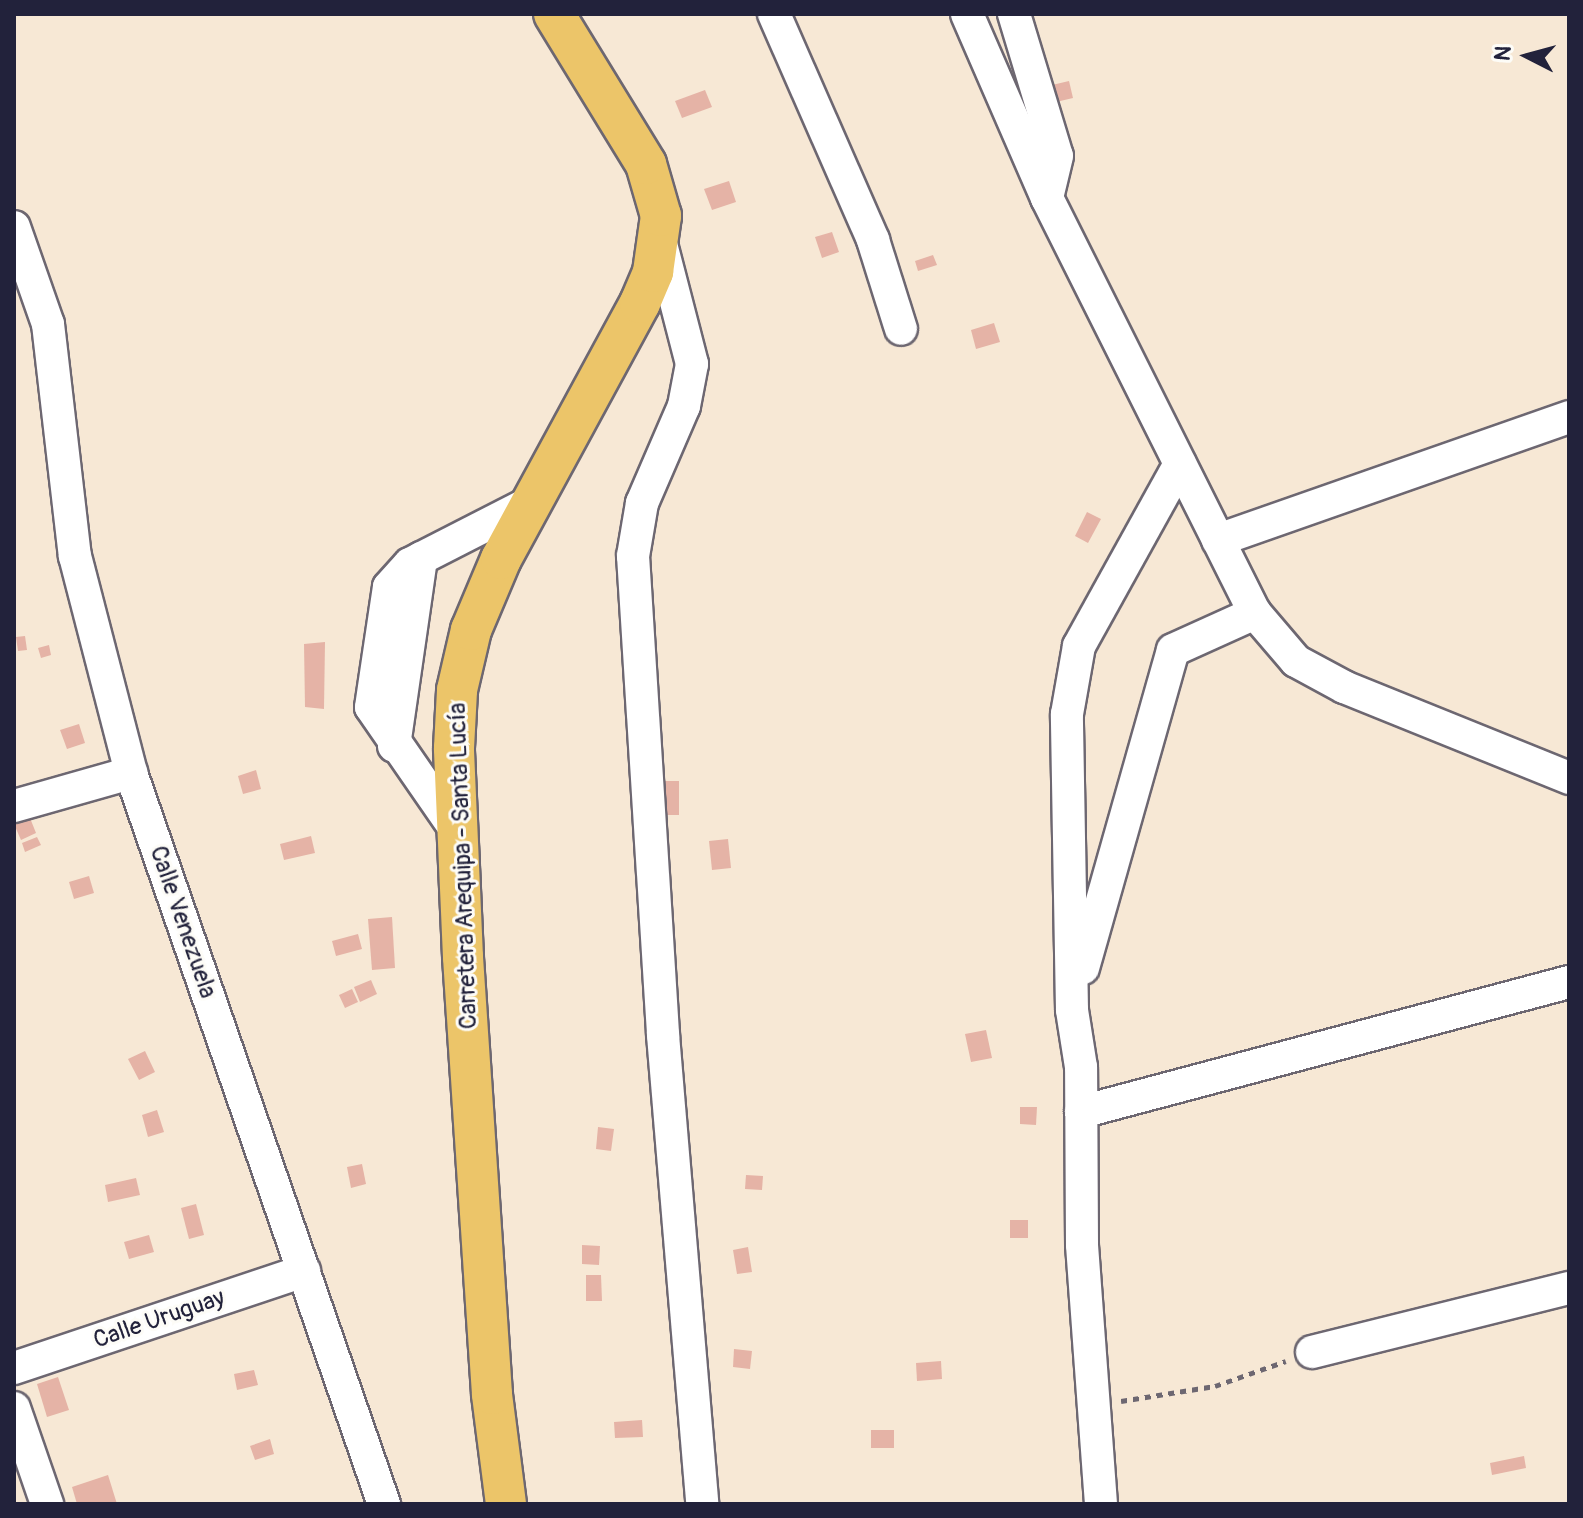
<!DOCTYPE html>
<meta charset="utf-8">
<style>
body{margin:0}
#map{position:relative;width:1583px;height:1518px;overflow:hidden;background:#f7e8d5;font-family:Pangolin,sans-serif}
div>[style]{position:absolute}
.building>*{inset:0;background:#e5b3a6}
.path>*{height:5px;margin-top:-2.5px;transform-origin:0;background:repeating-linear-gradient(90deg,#6d6771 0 6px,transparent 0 12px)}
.roads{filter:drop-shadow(2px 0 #6d6771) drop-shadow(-2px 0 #6d6771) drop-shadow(0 2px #6d6771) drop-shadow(0 -2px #6d6771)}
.minor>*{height:32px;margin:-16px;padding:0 16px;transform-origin:16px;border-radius:16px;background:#fff}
.major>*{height:40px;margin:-20px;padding:0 20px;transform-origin:20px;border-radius:20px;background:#ecc569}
span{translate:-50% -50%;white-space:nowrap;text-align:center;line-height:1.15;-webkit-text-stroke:6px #fdfcf7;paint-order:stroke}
.street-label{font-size:24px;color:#22223b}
.frame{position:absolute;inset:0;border:16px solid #22223b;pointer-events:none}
.north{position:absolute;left:1487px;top:16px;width:80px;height:80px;-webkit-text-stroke:6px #fdfcf7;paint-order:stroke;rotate:276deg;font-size:22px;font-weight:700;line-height:32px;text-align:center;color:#22223b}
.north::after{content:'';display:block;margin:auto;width:28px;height:36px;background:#22223b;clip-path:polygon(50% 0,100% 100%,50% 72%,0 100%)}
</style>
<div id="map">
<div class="building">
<i style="clip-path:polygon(1069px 81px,1073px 98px,1056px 102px,1052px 85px)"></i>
<i style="clip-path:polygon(705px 90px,712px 107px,682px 118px,675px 101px)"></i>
<i style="clip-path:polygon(729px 181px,736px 202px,712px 210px,704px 189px)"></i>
<i style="clip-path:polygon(832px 232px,839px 252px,822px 258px,815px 237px)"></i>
<i style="clip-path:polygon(933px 255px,937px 265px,918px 271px,915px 261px)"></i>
<i style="clip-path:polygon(994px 323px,1000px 342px,976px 349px,971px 330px)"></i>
<i style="clip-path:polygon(1087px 512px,1101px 519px,1088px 543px,1075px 536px)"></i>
<i style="clip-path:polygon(25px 636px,27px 650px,18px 651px,16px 637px)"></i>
<i style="clip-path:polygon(325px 642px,324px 709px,305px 707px,304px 644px)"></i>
<i style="clip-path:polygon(49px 645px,51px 655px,41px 658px,38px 648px)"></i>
<i style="clip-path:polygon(79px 724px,85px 743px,67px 749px,60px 730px)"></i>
<i style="clip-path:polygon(256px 770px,261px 789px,243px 794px,238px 776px)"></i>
<i style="clip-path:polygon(659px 781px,679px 781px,679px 815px,659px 815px)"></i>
<i style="clip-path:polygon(30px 818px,36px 833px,21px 840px,14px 824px)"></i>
<i style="clip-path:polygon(311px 836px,315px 853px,284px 860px,280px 844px)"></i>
<i style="clip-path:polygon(37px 837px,41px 845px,25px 852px,22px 843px)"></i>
<i style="clip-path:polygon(728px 839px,731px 868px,712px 870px,709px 841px)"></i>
<i style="clip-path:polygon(89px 876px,94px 893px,74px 899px,69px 882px)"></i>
<i style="clip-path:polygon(392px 917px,395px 968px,372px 970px,368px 919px)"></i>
<i style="clip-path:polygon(358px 934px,362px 949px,336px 956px,332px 941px)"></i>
<i style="clip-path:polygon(371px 980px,377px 994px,360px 1002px,354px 987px)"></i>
<i style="clip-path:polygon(352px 989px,358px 1002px,345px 1008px,339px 995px)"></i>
<i style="clip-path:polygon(986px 1030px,992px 1058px,971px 1062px,965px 1034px)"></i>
<i style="clip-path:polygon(145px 1051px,155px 1072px,139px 1080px,128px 1059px)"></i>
<i style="clip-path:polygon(1020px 1107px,1037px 1107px,1036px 1125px,1020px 1124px)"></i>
<i style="clip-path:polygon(157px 1110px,164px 1132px,148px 1137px,142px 1115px)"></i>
<i style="clip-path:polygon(598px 1127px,614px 1129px,611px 1151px,596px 1149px)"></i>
<i style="clip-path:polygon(362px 1164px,366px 1184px,351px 1188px,347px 1167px)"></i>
<i style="clip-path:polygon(746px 1175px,763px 1176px,762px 1190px,745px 1189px)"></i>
<i style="clip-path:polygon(136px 1178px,140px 1195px,108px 1202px,105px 1185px)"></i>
<i style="clip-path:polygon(196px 1204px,204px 1235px,189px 1239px,181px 1208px)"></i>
<i style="clip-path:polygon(1010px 1220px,1028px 1220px,1028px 1238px,1010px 1238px)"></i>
<i style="clip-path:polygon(149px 1235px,154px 1252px,129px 1259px,124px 1242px)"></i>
<i style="clip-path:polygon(582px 1245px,600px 1246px,599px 1265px,582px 1264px)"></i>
<i style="clip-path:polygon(748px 1247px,752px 1272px,737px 1274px,733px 1250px)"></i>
<i style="clip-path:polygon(586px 1275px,601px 1275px,602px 1301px,586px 1301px)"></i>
<i style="clip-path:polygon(734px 1349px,752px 1351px,750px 1369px,733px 1367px)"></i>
<i style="clip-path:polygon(941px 1361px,942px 1379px,917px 1381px,916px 1363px)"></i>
<i style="clip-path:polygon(254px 1370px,258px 1385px,237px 1390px,234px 1374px)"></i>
<i style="clip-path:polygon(58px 1377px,69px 1410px,47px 1417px,37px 1384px)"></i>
<i style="clip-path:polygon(642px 1420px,643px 1437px,615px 1438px,614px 1422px)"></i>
<i style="clip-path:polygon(871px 1430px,894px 1430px,894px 1448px,871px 1448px)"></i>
<i style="clip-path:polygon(270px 1439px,274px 1454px,255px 1460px,250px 1446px)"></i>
<i style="clip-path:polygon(1524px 1456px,1526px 1468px,1492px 1475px,1490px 1463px)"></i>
<i style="clip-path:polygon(108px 1475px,117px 1504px,77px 1504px,72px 1487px)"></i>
</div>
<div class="path">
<i style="left:1121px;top:1401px;width:95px;rotate:-9.1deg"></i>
<i style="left:1215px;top:1386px;width:75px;rotate:-19.4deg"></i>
</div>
<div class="roads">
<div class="minor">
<i style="left:774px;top:14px;width:247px;rotate:66.3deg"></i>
<i style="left:873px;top:240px;width:93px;rotate:72.5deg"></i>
<i style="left:967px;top:14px;width:201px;rotate:66.5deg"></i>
<i style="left:1047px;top:198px;width:464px;rotate:63.4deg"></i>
<i style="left:1255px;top:613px;width:63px;rotate:49.5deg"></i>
<i style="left:1296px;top:661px;width:55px;rotate:28.4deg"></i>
<i style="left:1344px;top:687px;width:243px;rotate:22deg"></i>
<i style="left:1014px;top:14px;width:148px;rotate:73.2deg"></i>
<i style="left:1057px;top:156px;width:43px;rotate:103.4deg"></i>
<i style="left:14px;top:227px;width:103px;rotate:70.7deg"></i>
<i style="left:48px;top:324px;width:234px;rotate:83.4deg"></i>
<i style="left:75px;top:556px;width:224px;rotate:75.5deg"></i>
<i style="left:131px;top:773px;width:774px;rotate:70.91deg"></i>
<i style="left:660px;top:240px;width:128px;rotate:75.5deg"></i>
<i style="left:692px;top:364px;width:43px;rotate:100.8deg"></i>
<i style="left:684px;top:406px;width:106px;rotate:113.4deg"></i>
<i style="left:642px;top:503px;width:54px;rotate:99.6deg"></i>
<i style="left:633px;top:556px;width:480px;rotate:86.4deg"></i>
<i style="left:663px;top:1035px;width:471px;rotate:85.2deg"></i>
<i style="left:1218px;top:540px;width:372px;rotate:-19.3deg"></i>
<i style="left:394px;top:746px;width:190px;rotate:-81.8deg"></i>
<i style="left:14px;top:806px;width:122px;rotate:-15.8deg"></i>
<i style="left:458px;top:833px;width:153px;rotate:-124.6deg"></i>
<i style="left:371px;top:707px;width:121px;rotate:-81.5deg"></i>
<i style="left:389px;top:587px;width:31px;rotate:-48deg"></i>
<i style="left:410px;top:564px;width:136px;rotate:-27.1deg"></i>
<i style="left:1083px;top:968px;width:330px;rotate:-74.2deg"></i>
<i style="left:1173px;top:650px;width:90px;rotate:-24.3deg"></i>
<i style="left:1081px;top:1112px;width:505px;rotate:-14.92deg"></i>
<i style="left:1312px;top:1352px;width:265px;rotate:-14deg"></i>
<i style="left:14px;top:1368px;width:306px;rotate:-18.5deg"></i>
<i style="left:14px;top:1408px;width:102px;rotate:71deg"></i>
<i style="left:1101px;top:1504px;width:260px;rotate:-94.2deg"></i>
<i style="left:1082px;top:1245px;width:178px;rotate:-90.3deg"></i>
<i style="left:1081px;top:1067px;width:58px;rotate:-99deg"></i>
<i style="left:1072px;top:1010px;width:296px;rotate:-91deg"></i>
<i style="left:1067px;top:714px;width:69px;rotate:-80deg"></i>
<i style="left:1079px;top:646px;width:208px;rotate:-61deg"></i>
</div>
<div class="major">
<i style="left:506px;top:1504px;width:111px;rotate:-97.3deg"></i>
<i style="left:492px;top:1394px;width:438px;rotate:-93.8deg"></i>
<i style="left:463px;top:957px;width:209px;rotate:-92.5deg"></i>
<i style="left:454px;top:748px;width:58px;rotate:-87deg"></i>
<i style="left:457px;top:690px;width:62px;rotate:-76.9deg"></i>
<i style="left:471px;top:630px;width:77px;rotate:-67.1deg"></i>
<i style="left:501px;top:559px;width:291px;rotate:-61.5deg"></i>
<i style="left:640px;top:303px;width:34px;rotate:-67deg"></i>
<i style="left:653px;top:272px;width:57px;rotate:-81.9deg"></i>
<i style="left:661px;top:216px;width:54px;rotate:-106.1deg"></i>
<i style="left:646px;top:164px;width:176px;rotate:-121.5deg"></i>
</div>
</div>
<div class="street-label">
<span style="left:463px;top:866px;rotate:-92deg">Carretera Arequipa - Santa Lucía</span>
<span style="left:183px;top:922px;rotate:71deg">Calle Venezuela</span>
<span style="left:159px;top:1319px;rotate:-19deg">Calle Uruguay</span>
</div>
<div class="frame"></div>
<div class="north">N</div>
</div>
